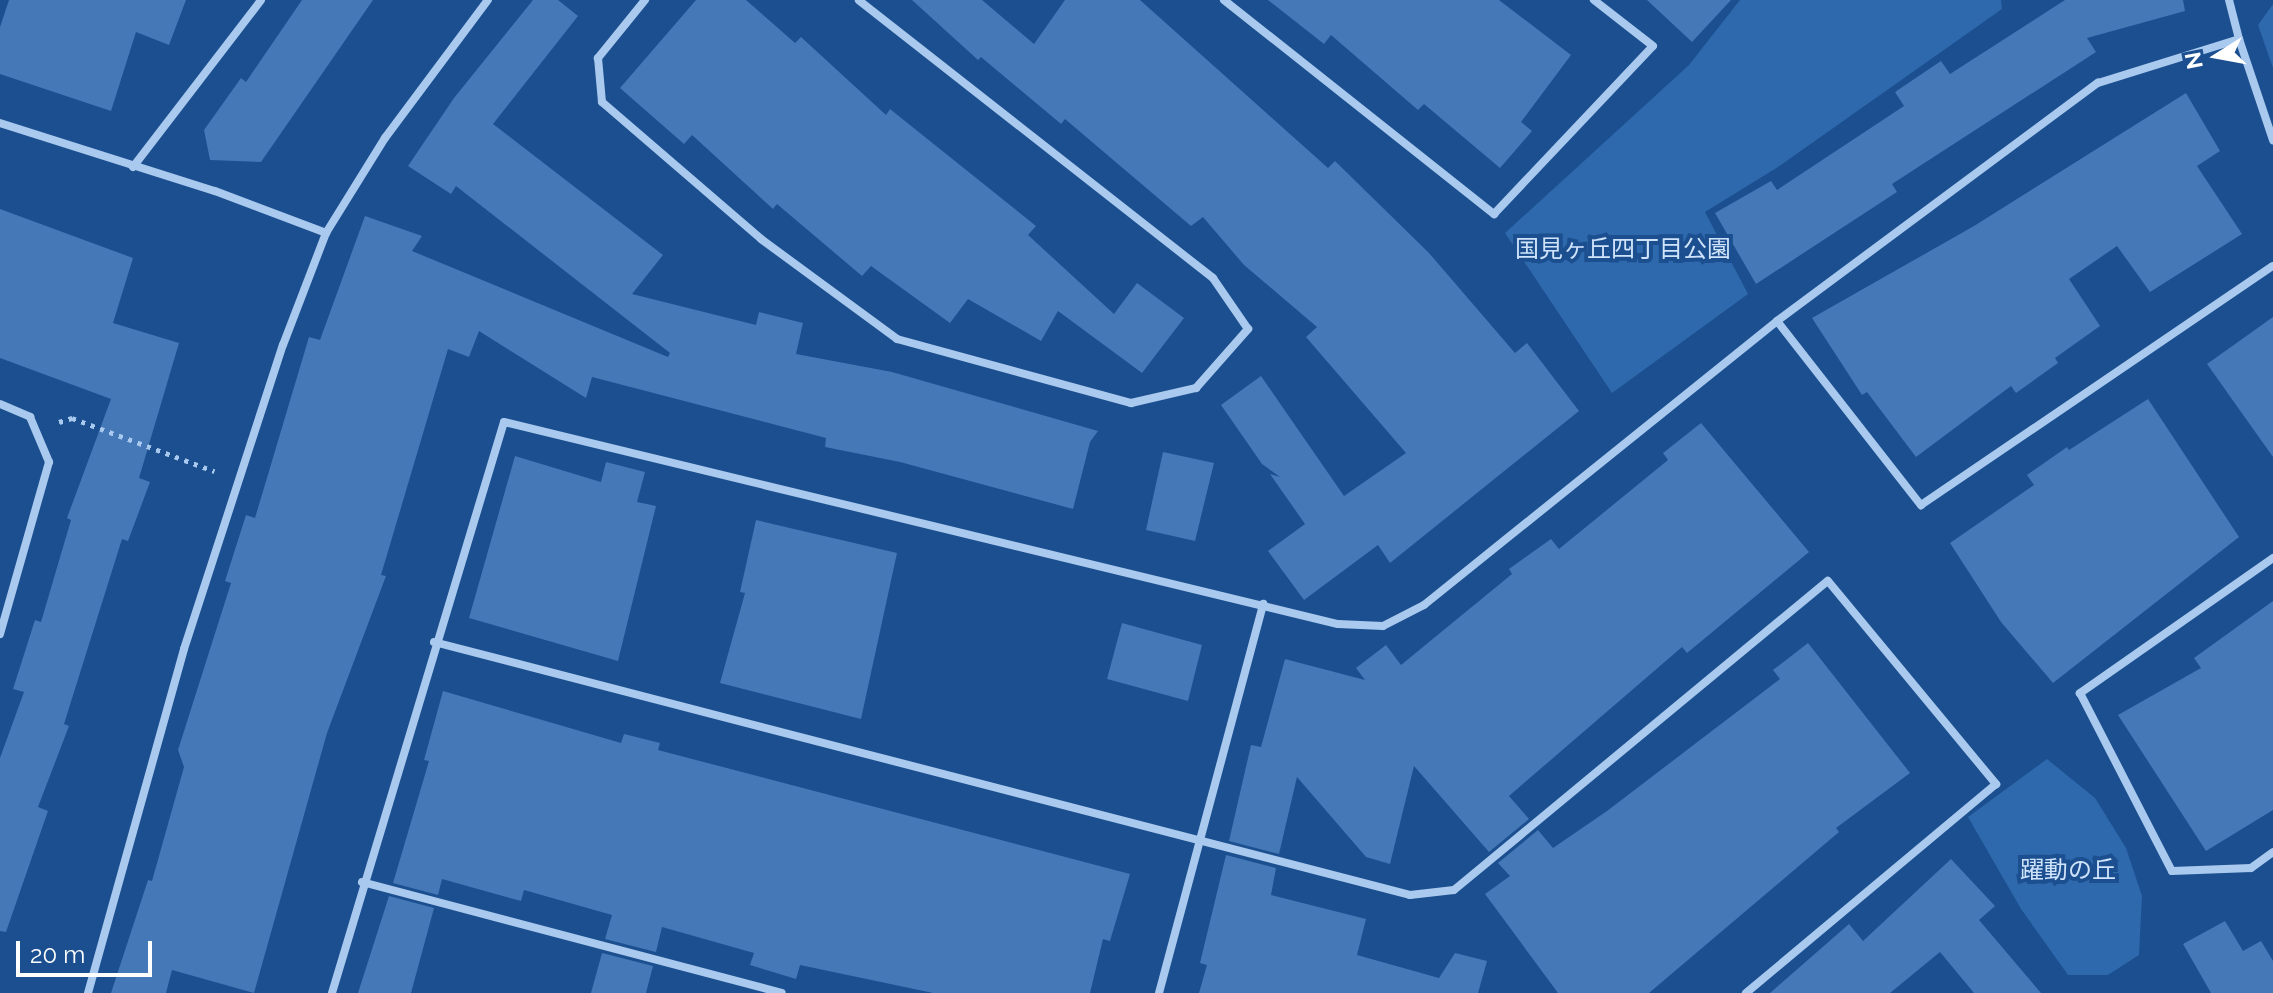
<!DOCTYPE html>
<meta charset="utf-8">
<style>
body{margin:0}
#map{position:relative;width:2273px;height:993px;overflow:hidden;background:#1b4f8f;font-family:Raleway,"Noto Sans JP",sans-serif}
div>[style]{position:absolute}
.green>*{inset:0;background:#2e69ad}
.building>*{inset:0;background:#4478b7}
.path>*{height:5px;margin-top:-2.5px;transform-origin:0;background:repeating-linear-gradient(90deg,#a9c9ee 0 4px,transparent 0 10px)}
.street>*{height:8px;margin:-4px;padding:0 4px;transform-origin:4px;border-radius:4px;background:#a9c9ee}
span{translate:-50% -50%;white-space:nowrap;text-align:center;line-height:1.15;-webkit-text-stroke:8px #1b4f8f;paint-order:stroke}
.park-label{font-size:24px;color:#cfe3fa}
.north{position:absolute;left:2177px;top:16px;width:80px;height:80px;-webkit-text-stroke:6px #1b4f8f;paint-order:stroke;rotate:259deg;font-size:22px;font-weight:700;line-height:32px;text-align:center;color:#fff}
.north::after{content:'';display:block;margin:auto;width:28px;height:36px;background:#fff;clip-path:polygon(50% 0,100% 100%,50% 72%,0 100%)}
.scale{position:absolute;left:16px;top:941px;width:136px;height:36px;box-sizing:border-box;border:4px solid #fff;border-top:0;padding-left:10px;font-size:24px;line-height:28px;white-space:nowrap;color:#fff;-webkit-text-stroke:6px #1b4f8f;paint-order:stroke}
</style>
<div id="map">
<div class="green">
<i style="clip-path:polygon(1740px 0,2001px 0,2002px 9px,1778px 167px,1705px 212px,1748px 294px,1612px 393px,1505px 233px,1689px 65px)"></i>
<i style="clip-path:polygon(2273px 4px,2273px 68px,2258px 25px)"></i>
<i style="clip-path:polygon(2047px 759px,2095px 798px,2126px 848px,2142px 896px,2139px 955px,2108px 975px,2068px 975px,2021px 909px,1968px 817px)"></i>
</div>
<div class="building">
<i style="clip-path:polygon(9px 0,186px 0,169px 45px,136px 32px,111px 111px,0 74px,0 27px)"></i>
<i style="clip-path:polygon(302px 0,373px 0,261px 162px,210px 160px,204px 130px,241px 78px,246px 82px)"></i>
<i style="clip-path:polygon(533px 0,558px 0,578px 16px,493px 124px,663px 255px,632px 294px,756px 325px,759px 312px,803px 323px,796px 354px,892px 372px,1098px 431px,1090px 442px,1073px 509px,900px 462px,825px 447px,826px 438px,592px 377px,586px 398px,479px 331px,469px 357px,448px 349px,381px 575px,386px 576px,327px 733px,254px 993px,172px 970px,166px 993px,111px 993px,148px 880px,152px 881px,184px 767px,178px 750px,231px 583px,225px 581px,246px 515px,255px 518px,309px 337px,320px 340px,365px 216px,422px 236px,412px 251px,668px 357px,670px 353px,456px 186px,451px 194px,408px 166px,454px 98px)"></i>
<i style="clip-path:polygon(696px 0,746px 0,795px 43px,801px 37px,886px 115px,890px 109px,1036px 226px,1028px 235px,1114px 314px,1137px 283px,1184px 318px,1142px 373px,1058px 311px,1041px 341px,968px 299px,950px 323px,871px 266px,862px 276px,777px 204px,773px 209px,692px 135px,684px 144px,620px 88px)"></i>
<i style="clip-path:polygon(912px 0,982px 0,1034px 44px,1065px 0,1140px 0,1328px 168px,1335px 161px,1429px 253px,1515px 353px,1527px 343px,1579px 411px,1390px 563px,1378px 545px,1304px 600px,1268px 551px,1305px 524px,1270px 474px,1280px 477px,1262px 464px,1221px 405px,1261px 376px,1344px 496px,1406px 453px,1306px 337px,1317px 327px,1244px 265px,1203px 217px,1191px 226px,1065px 119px,1061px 124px,981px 57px,978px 60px)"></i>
<i style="clip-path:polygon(1268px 0,1499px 0,1571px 55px,1521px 122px,1532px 131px,1500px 168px,1424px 104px,1418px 110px,1331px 35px,1324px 44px)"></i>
<i style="clip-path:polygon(1647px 0,1731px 0,1692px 42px)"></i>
<i style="clip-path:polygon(2065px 0,2183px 0,2185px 11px,2087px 38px,2096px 52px,1892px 184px,1897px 192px,1756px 284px,1715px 213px,1771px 181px,1777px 190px,1904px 106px,1895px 92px,1941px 61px,1950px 74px)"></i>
<i style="clip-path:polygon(2186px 93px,2220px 151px,2197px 166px,2242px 234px,2150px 292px,2117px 246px,2069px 279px,2100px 326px,2055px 358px,2058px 363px,2016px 393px,2011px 386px,1916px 457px,1867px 392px,1862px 395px,1812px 318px,1974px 226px)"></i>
<i style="clip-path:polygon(0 209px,133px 258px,113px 323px,179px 343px,139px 478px,150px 482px,128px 541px,122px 539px,64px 724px,69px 726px,38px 807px,48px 811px,6px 932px,0 931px,0 758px,24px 692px,13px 689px,35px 620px,41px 622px,71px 520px,67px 518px,111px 399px,0 358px)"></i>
<i style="clip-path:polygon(2273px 317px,2273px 457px,2207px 364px)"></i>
<i style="clip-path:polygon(2148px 399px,2239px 537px,2053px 683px,2001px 622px,1950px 543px,2034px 485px,2027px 475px,2067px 447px,2069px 450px)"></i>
<i style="clip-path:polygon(1701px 423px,1809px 552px,1687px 653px,1682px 647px,1509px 796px,1529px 819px,1489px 852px,1414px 766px,1390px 864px,1366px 857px,1297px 777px,1279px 854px,1229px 841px,1251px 745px,1261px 747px,1285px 659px,1365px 680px,1356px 668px,1386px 645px,1401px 665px,1512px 574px,1509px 569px,1551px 539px,1559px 549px,1668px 460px,1663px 453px)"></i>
<i style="clip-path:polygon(1163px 452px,1214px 463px,1195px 541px,1146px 530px)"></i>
<i style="clip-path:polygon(515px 456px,601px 482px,606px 462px,645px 472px,637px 502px,656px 506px,618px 661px,469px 618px)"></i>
<i style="clip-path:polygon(756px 520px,897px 553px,861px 719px,720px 683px,745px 593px,740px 592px)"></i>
<i style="clip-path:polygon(2273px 601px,2273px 810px,2206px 851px,2118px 715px,2201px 668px,2194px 658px)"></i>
<i style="clip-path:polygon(1122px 623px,1202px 645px,1188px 701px,1107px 679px)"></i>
<i style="clip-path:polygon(1808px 643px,1910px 773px,1836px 828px,1839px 832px,1649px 993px,1558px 993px,1485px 894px,1510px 876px,1498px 863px,1538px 830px,1553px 848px,1607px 811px,1780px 679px,1773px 670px)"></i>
<i style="clip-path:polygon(443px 691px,621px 743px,624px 734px,660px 743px,658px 750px,1130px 874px,1110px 941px,1103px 939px,1090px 993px,933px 993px,800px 965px,796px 979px,750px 965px,754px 953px,662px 927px,656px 952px,605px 939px,612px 915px,524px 890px,521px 901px,442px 879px,438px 895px,393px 883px,429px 761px,424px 760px)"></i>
<i style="clip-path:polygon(1226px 855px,1276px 868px,1271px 895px,1366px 919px,1357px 955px,1439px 978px,1455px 953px,1487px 961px,1478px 993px,1199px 993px,1207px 965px,1200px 963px)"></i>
<i style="clip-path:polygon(1951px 859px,1995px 906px,1979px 920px,2041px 993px,1974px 993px,1940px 952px,1890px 993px,1770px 993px,1849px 924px,1863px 941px)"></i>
<i style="clip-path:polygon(389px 896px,434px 908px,411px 993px,358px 993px)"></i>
<i style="clip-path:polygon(2225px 921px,2243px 951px,2261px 941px,2273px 961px,2273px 993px,2211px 993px,2183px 944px)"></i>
<i style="clip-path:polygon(602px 953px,653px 966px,646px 993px,591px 993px)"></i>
</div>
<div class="path">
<i style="left:59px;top:422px;width:14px;rotate:-17deg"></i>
<i style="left:72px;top:418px;width:152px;rotate:20.5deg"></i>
</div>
<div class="street">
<i style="left:645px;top:0;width:75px;rotate:129deg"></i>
<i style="left:598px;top:58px;width:44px;rotate:84.8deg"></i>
<i style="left:602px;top:102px;width:210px;rotate:40.7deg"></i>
<i style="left:761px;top:239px;width:169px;rotate:36.3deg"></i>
<i style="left:897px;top:339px;width:243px;rotate:15.3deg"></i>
<i style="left:1131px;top:403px;width:67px;rotate:-13deg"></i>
<i style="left:1196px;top:388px;width:79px;rotate:-48.6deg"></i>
<i style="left:1248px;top:329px;width:62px;rotate:-124.5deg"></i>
<i style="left:1213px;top:278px;width:450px;rotate:-141.9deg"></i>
<i style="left:1224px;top:0;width:345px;rotate:38.4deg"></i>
<i style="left:1494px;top:214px;width:231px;rotate:-46.6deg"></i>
<i style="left:1653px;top:46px;width:75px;rotate:-142.1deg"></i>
<i style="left:2229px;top:0;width:40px;rotate:75.6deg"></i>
<i style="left:0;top:123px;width:225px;rotate:17.6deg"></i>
<i style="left:215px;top:191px;width:119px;rotate:20.7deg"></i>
<i style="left:133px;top:167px;width:210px;rotate:-52.5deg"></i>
<i style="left:1777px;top:321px;width:234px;rotate:52deg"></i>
<i style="left:1921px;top:505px;width:425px;rotate:-34.2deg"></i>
<i style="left:0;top:404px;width:33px;rotate:23deg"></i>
<i style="left:30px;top:417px;width:49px;rotate:67.1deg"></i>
<i style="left:49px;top:462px;width:179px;rotate:105.9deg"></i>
<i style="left:2273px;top:558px;width:236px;rotate:145deg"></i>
<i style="left:2080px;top:693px;width:200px;rotate:62.7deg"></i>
<i style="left:2172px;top:871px;width:79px;rotate:-2.2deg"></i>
<i style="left:2251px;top:868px;width:27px;rotate:-36deg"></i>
<i style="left:434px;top:642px;width:1008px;rotate:14.53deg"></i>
<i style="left:1410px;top:895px;width:44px;rotate:-6.5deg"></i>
<i style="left:1454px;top:890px;width:485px;rotate:-39.6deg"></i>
<i style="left:1828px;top:581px;width:264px;rotate:50.4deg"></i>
<i style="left:1996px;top:784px;width:326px;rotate:140.1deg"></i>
<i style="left:362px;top:882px;width:434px;rotate:14.8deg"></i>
<i style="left:88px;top:993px;width:357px;rotate:-74.4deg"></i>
<i style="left:184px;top:649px;width:320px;rotate:-72deg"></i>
<i style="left:283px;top:345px;width:120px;rotate:-69deg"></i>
<i style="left:326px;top:233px;width:112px;rotate:-58.2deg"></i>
<i style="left:385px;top:138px;width:172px;rotate:-53.3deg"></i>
<i style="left:332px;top:993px;width:596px;rotate:-73.24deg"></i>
<i style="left:504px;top:422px;width:858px;rotate:13.62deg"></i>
<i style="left:1338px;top:624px;width:45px;rotate:2.5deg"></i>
<i style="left:1383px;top:626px;width:46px;rotate:-27.1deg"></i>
<i style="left:1424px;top:605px;width:453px;rotate:-38.8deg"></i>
<i style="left:1777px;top:321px;width:400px;rotate:-36.6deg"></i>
<i style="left:2098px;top:83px;width:148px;rotate:-17.3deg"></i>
<i style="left:2239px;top:39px;width:107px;rotate:71.4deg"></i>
<i style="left:1159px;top:993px;width:403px;rotate:-75deg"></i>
</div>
<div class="park-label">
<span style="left:1623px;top:249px">国見ヶ丘四丁目公園</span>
<span style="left:2068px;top:870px">躍動の丘</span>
</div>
<div class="north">N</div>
<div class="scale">20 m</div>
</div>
